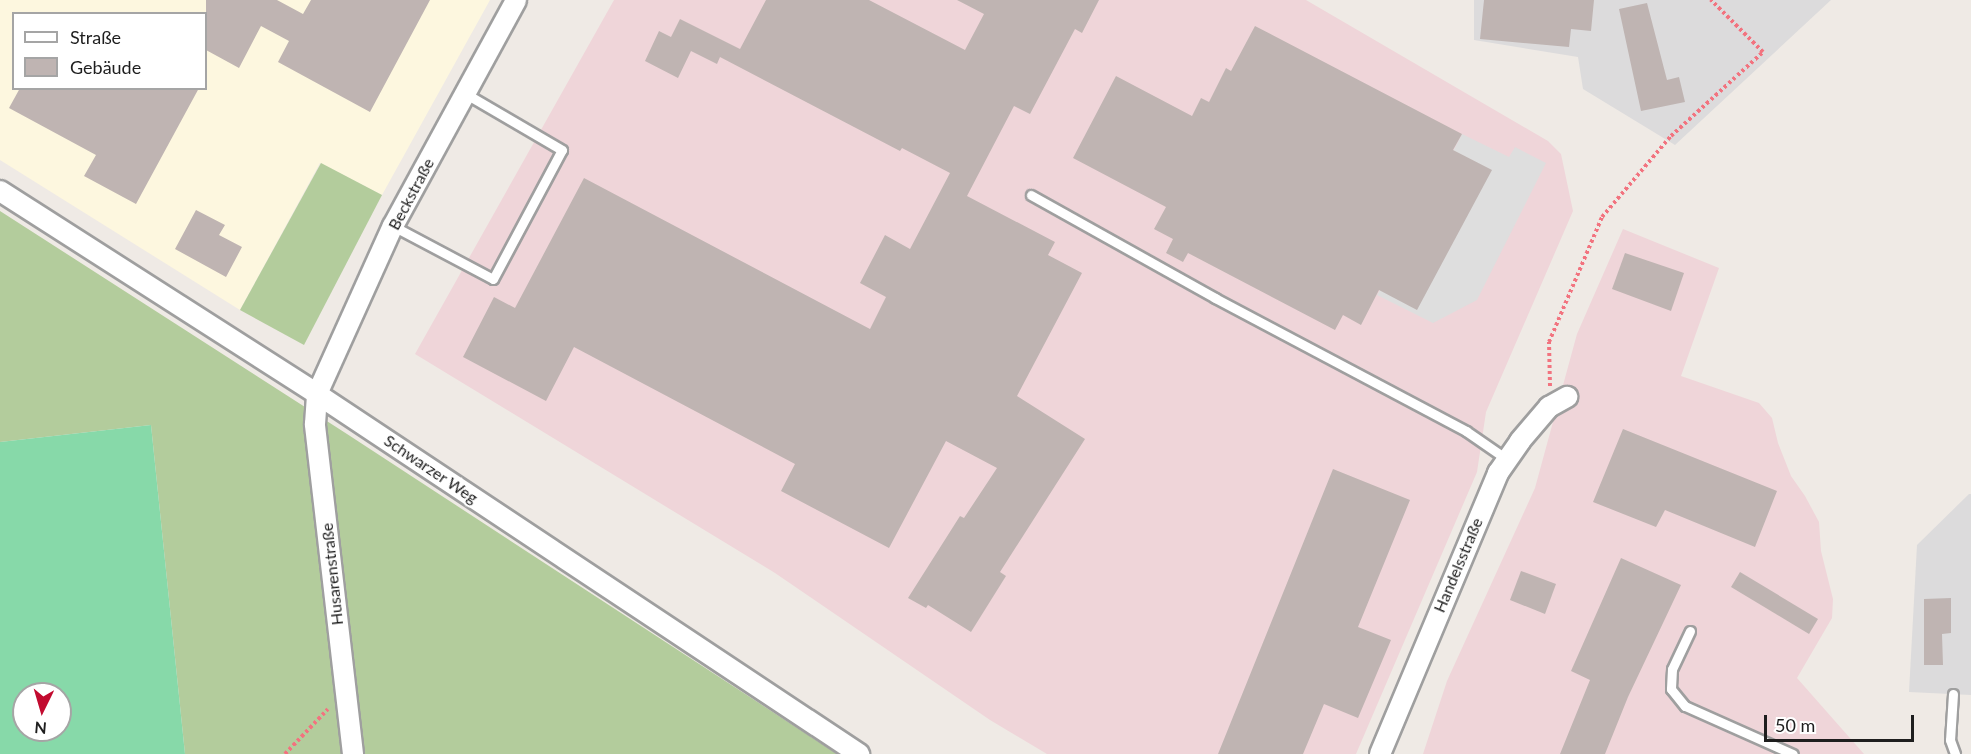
<!DOCTYPE html>
<meta charset="utf-8">
<style>
body{margin:0}
#map{position:relative;width:1971px;height:754px;overflow:hidden;background:#efeae5;font-family:Lato,sans-serif}
div>[style]{position:absolute}
.residential>*{inset:0;background:#dcdbdc}
.commercial>*{inset:0;background:#efd5d9}
.education>*{inset:0;background:#fdf7df}
.forest>*{inset:0;background:#b3cc9c}
.pitch>*{inset:0;background:#87d9a9}
.parking>*{inset:0;background:#dedede}
.building>*{inset:0;background:#bfb4b2}
.path>*{height:4px;margin-top:-2px;transform-origin:0;background:repeating-linear-gradient(90deg,#f2737f 0 3px,transparent 0 6px)}
.roads{filter:drop-shadow(2px 0 #9f9f9f) drop-shadow(-2px 0 #9f9f9f) drop-shadow(0 2px #9f9f9f) drop-shadow(0 -2px #9f9f9f)}
.service>*{height:9px;margin:-4.5px;padding:0 4.5px;transform-origin:4.5px;border-radius:4.5px;background:#fff}
.minor>*{height:20px;margin:-10px;padding:0 10px;transform-origin:10px;border-radius:10px;background:#fff}
span{translate:-50% -50%;white-space:nowrap;text-align:center;line-height:1.15;-webkit-text-stroke:4.5px #fff;paint-order:stroke}
.street-label{font-size:16px;color:#1e1e1e}
.legend{position:absolute;left:12px;top:12px;width:195px;height:78px;box-sizing:border-box;background:#fff;border:2px solid #a5a5a5;margin:0;padding:8px 10px;list-style:none;font-size:18px;color:#1e1e1e}
.legend li{display:flex;align-items:center;gap:12px;height:30px}
.legend b{width:30px;border:2px solid #a5a5a5}
.north{position:absolute;left:12px;top:682px;width:60px;height:60px;box-sizing:border-box;background:#fff;border:2px solid #a5a5a5;border-radius:50%;rotate:185deg;font-size:16px;font-weight:700;line-height:24px;text-align:center;color:#1e1e1e}
.north::after{content:'';display:block;margin:auto;width:21px;height:27px;background:#c20b2f;clip-path:polygon(50% 0,100% 100%,50% 72%,0 100%)}
.scale{position:absolute;left:1764px;top:715px;width:150px;height:27px;box-sizing:border-box;border:3px solid #1e1e1e;border-top:0;padding-left:8px;font-size:18px;line-height:21px;white-space:nowrap;color:#1e1e1e;-webkit-text-stroke:4px #fff;paint-order:stroke}
</style>
<div id="map">
<div class="residential">
<i style="clip-path:polygon(1474px 0,1831px 0,1675px 145px,1583px 89px,1578px 57px,1474px 40px)"></i>
<i style="clip-path:polygon(1969px 494px,1971px 494px,1971px 695px,1909px 692px,1917px 545px)"></i>
</div>
<div class="commercial">
<i style="clip-path:polygon(614px 0,1306px 0,1548px 141px,1561px 154px,1573px 211px,1486px 412px,1477px 472px,1356px 754px,1047px 754px,990px 720px,775px 573px,415px 354px)"></i>
<i style="clip-path:polygon(1623px 229px,1719px 268px,1681px 376px,1759px 403px,1772px 418px,1778px 443px,1791px 476px,1805px 496px,1819px 522px,1821px 551px,1833px 599px,1832px 618px,1797px 678px,1864px 754px,1423px 754px,1447px 681px,1535px 488px,1577px 334px)"></i>
</div>
<div class="education">
<i style="clip-path:polygon(evenodd,0 0,490px 0,382px 195px,320px 163px,240px 310px,0 160px,0 0,14px 14px,206px 14px,206px 88px,14px 88px,14px 14px)"></i>
</div>
<div class="forest">
<i style="clip-path:polygon(321px 163px,382px 195px,304px 345px,240px 310px)"></i>
<i style="clip-path:polygon(0 211px,347px 434px,837px 754px,185px 754px,151px 425px,0 442px)"></i>
</div>
<div class="pitch">
<i style="clip-path:polygon(evenodd,151px 425px,185px 754px,0 754px,0 442px,151px 425px,24px 694px,60px 694px,60px 730px,24px 730px,24px 694px)"></i>
</div>
<div class="parking">
<i style="clip-path:polygon(1462px 134px,1509px 157px,1515px 147px,1546px 163px,1477px 300px,1433px 323px,1377px 295px)"></i>
</div>
<div class="building">
<i style="clip-path:polygon(206px 0,277px 0,303px 14px,311px 0,430px 0,370px 112px,278px 62px,289px 41px,261px 26px,239px 68px,206px 50px)"></i>
<i style="clip-path:polygon(766px 0,869px 0,965px 50px,984px 14px,957px 0,1099px 0,1082px 33px,1075px 29px,1030px 114px,1014px 106px,967px 196px,1055px 242px,1048px 255px,1082px 273px,1017px 396px,1085px 439px,1000px 572px,1006px 576px,971px 632px,928px 605px,926px 608px,908px 598px,960px 516px,964px 518px,997px 468px,946px 441px,889px 548px,781px 491px,795px 464px,574px 347px,546px 401px,463px 357px,494px 297px,515px 308px,584px 178px,870px 329px,886px 297px,860px 283px,885px 235px,910px 249px,950px 173px,902px 148px,900px 151px,720px 57px,717px 64px,691px 51px,678px 78px,645px 61px,659px 31px,671px 37px,680px 19px,740px 49px)"></i>
<i style="clip-path:polygon(1484px 0,1594px 0,1591px 31px,1571px 29px,1569px 47px,1480px 39px)"></i>
<i style="clip-path:polygon(1647px 3px,1667px 80px,1679px 77px,1685px 102px,1641px 111px,1619px 9px)"></i>
<i style="clip-path:polygon(1255px 26px,1462px 134px,1453px 150px,1492px 170px,1417px 310px,1379px 290px,1361px 325px,1343px 315px,1335px 330px,1188px 253px,1183px 262px,1166px 253px,1173px 239px,1154px 229px,1166px 207px,1073px 158px,1116px 76px,1192px 116px,1201px 98px,1209px 102px,1226px 68px,1231px 71px)"></i>
<i style="clip-path:polygon(20px 88px,199px 88px,136px 204px,84px 176px,96px 155px,9px 108px)"></i>
<i style="clip-path:polygon(196px 210px,225px 225px,219px 235px,242px 247px,226px 277px,175px 249px)"></i>
<i style="clip-path:polygon(1625px 253px,1684px 273px,1671px 311px,1612px 289px)"></i>
<i style="clip-path:polygon(1623px 429px,1777px 491px,1755px 547px,1665px 510px,1656px 527px,1593px 502px)"></i>
<i style="clip-path:polygon(1333px 469px,1410px 500px,1358px 627px,1391px 640px,1358px 718px,1324px 704px,1303px 754px,1218px 754px)"></i>
<i style="clip-path:polygon(1621px 558px,1681px 585px,1628px 697px,1605px 754px,1560px 754px,1590px 680px,1571px 671px)"></i>
<i style="clip-path:polygon(1521px 571px,1556px 584px,1545px 614px,1510px 600px)"></i>
<i style="clip-path:polygon(1740px 572px,1818px 619px,1809px 634px,1731px 587px)"></i>
<i style="clip-path:polygon(1951px 598px,1951px 633px,1942px 634px,1943px 665px,1924px 665px,1924px 599px)"></i>
</div>
<div class="path">
<i style="left:1550px;top:386px;width:44px;rotate:-91.3deg"></i>
<i style="left:1549px;top:342px;width:136px;rotate:-67deg"></i>
<i style="left:1602px;top:217px;width:106px;rotate:-49.6deg"></i>
<i style="left:1671px;top:136px;width:125px;rotate:-42.4deg"></i>
<i style="left:1763px;top:52px;width:74px;rotate:-135deg"></i>
<i style="left:285px;top:754px;width:62px;rotate:-46.3deg"></i>
</div>
<div class="roads">
<div class="service">
<i style="left:1031px;top:195px;width:211px;rotate:29.2deg"></i>
<i style="left:1215px;top:298px;width:284px;rotate:27.9deg"></i>
<i style="left:1466px;top:431px;width:51px;rotate:34.6deg"></i>
<i style="left:393px;top:226px;width:113px;rotate:27.9deg"></i>
<i style="left:493px;top:279px;width:146px;rotate:-61.9deg"></i>
<i style="left:562px;top:150px;width:111px;rotate:-149.7deg"></i>
<i style="left:1690px;top:631px;width:42px;rotate:115.3deg"></i>
<i style="left:1672px;top:669px;width:20px;rotate:93deg"></i>
<i style="left:1671px;top:689px;width:22px;rotate:51deg"></i>
<i style="left:1685px;top:706px;width:118px;rotate:24deg"></i>
<i style="left:1953px;top:694px;width:46px;rotate:93.7deg"></i>
<i style="left:1950px;top:740px;width:15px;rotate:70deg"></i>
</div>
<div class="minor">
<i style="left:0;top:191px;width:376px;rotate:32.6deg"></i>
<i style="left:317px;top:394px;width:651px;rotate:33.59deg"></i>
<i style="left:353px;top:754px;width:332px;rotate:-96.6deg"></i>
<i style="left:315px;top:424px;width:30px;rotate:-86deg"></i>
<i style="left:317px;top:394px;width:184px;rotate:-65.7deg"></i>
<i style="left:393px;top:226px;width:257px;rotate:-61.4deg"></i>
<i style="left:1380px;top:754px;width:305px;rotate:-67.2deg"></i>
<i style="left:1498px;top:473px;width:39px;rotate:-55deg"></i>
<i style="left:1520px;top:441px;width:45px;rotate:-49.5deg"></i>
<i style="left:1549px;top:407px;width:21px;rotate:-29deg"></i>
</div>
</div>
<div class="street-label">
<span style="left:411px;top:194px;rotate:-62deg">Beckstraße</span>
<span style="left:431px;top:469px;rotate:34deg">Schwarzer Weg</span>
<span style="left:1458px;top:565px;rotate:-67deg">Handelsstraße</span>
<span style="left:332px;top:574px;rotate:-96deg">Husarenstraße</span>
</div>
<ul class="legend">
<li><b style="height:8px;background:#fff"></b>Straße</li>
<li><b style="height:16px;background:#bfb4b2"></b>Gebäude</li>
</ul>
<div class="north">N</div>
<div class="scale">50 m</div>
</div>
